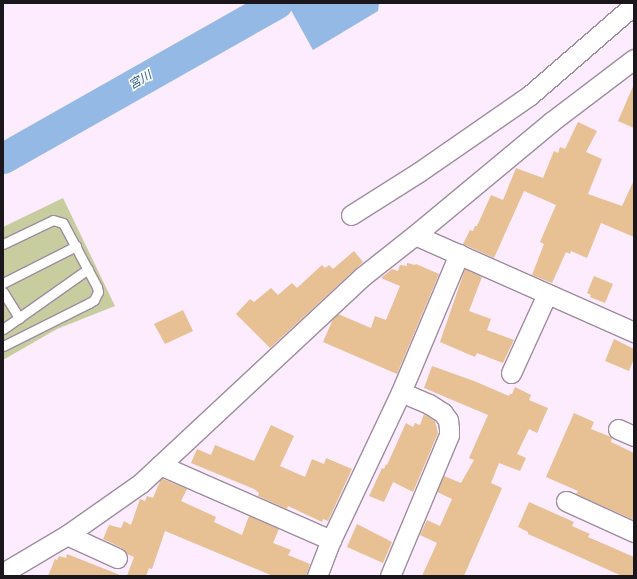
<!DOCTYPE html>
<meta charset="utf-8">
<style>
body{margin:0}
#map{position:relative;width:637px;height:579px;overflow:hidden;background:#fcecfd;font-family:"IBM Plex Serif","Noto Sans JP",serif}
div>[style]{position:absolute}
.green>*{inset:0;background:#c8cda0}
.water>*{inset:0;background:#93b9e4}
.river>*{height:31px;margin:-15.5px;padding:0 15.5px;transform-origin:15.5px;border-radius:15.5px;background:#93b9e4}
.building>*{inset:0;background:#e7c193}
.roads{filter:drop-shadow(1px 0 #9e8c9f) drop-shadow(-1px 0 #9e8c9f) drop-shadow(0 1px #9e8c9f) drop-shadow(0 -1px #9e8c9f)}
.lane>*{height:9px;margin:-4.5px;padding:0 4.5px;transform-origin:4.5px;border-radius:4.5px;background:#fff}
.street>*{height:19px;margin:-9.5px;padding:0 9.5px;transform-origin:9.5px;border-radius:9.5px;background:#fff}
span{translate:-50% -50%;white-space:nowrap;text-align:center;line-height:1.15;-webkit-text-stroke:3px #fff;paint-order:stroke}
.water-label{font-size:12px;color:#24598f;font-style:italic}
.frame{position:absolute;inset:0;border:4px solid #1b151c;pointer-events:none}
</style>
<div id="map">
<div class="green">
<i style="clip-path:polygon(63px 198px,115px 306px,57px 329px,3px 360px,3px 227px)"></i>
</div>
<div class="water">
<i style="clip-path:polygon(287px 3px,379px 3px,378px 11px,313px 50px)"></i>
</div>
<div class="river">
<i style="left:3px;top:158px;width:315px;rotate:-29.5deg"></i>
</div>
<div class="building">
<i style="clip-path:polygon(634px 84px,634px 128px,618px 121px)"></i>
<i style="clip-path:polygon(578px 122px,597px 131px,586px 152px,602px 159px,588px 194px,622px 206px,634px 180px,634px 237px,601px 223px,587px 258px,571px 251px,570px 254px,566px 252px,552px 283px,532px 275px,544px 244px,540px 242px,556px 205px,524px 191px,494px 258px,463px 244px,470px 230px,473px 231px,475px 226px,477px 226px,491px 195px,503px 200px,516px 168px,543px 178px,554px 151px,558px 153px,560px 147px,565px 149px)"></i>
<i style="clip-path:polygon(354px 251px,363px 262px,270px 348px,236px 314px,250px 299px,254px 302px,271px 288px,278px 295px,292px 283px,297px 288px,322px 265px,325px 268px,329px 265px,333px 269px)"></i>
<i style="clip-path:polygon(407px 263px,415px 265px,416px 264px,439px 274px,397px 374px,323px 342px,333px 319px,338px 314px,371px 328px,375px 316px,386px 320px,400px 286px,381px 278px,392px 269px,398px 271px,400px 265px,407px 266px)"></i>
<i style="clip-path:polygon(465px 269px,482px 277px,469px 311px,491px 319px,487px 330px,514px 340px,503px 363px,477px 353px,475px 357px,440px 342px)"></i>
<i style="clip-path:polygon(594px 276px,613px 284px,605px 303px,590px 297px,591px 295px,587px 293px)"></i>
<i style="clip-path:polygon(183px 310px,193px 331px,165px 344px,154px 324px)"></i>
<i style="clip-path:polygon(614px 339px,634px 349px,634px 359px,629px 371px,605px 361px)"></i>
<i style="clip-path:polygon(432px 366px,474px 381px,509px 396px,510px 394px,512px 394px,515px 387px,531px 395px,529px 400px,548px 408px,537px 433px,529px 429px,517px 454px,526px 458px,520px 471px,499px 463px,491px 483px,502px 488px,464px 576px,422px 576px,437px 543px,420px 535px,427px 520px,440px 526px,452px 499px,437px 492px,444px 476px,461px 483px,474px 460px,469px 458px,488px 415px,424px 388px)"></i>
<i style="clip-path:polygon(574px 413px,594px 422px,591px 429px,611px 437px,612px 438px,611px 442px,634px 453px,634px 520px,576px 494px,578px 491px,546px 477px)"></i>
<i style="clip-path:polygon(424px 414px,435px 421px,438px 433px,413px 492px,393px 482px,384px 502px,369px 496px,382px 468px,384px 469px,386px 464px,387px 465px,406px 423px,413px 427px,415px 423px,420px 425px)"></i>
<i style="clip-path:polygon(271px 425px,294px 436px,280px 466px,305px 477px,312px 459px,324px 464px,326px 458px,352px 469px,328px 521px,323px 519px,322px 522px,288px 506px,287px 509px,258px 496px,259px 493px,254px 489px,191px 463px,197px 449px,211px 455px,215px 445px,254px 461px)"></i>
<i style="clip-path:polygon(161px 479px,163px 479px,187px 489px,181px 501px,216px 517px,214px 522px,242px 535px,249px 516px,279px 529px,273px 543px,291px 550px,288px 555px,310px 564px,306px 576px,273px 576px,165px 531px,152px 569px,149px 568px,146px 576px,127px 576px,134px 557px,127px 554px,122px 548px,103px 539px,109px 525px,121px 528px,124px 521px,131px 525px,140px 499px,145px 501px,147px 496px,153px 498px)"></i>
<i style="clip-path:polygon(529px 502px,574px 522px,572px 526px,590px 534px,588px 537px,634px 557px,634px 576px,622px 576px,528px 534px,528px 532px,518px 527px)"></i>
<i style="clip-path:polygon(357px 524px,392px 542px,383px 563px,347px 547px)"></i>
<i style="clip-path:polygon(67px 554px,120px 575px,120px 576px,48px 576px,55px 559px,57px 560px,59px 556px,66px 558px)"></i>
</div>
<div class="roads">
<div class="lane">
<i style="left:3px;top:244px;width:55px;rotate:-25.6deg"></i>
<i style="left:53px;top:220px;width:10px;rotate:17deg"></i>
<i style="left:63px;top:223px;width:72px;rotate:62deg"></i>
<i style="left:97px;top:287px;width:5px;rotate:79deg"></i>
<i style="left:98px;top:292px;width:9px;rotate:117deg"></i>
<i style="left:94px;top:300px;width:6px;rotate:149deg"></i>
<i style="left:89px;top:303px;width:96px;rotate:153.4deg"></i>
<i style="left:3px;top:283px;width:82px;rotate:-26.9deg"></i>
<i style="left:3px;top:292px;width:31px;rotate:58deg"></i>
<i style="left:3px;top:329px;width:104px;rotate:-35.2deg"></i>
</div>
<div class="street">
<i style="left:351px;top:215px;width:80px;rotate:-32.3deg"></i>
<i style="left:419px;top:172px;width:135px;rotate:-34.7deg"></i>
<i style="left:530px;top:95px;width:138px;rotate:-40.9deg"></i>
<i style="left:415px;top:235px;width:240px;rotate:23.9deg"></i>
<i style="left:511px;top:373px;width:87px;rotate:-65.5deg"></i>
<i style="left:618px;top:429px;width:17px;rotate:24deg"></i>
<i style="left:160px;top:465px;width:187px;rotate:23.7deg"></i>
<i style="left:566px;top:501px;width:75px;rotate:24.5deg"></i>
<i style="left:67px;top:535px;width:55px;rotate:24.7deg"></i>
<i style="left:3px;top:573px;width:74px;rotate:-30.7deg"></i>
<i style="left:67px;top:535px;width:90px;rotate:-35.1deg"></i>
<i style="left:141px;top:483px;width:304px;rotate:-43deg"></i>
<i style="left:363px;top:276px;width:66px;rotate:-38.3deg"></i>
<i style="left:415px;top:235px;width:177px;rotate:-39.7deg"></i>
<i style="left:551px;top:122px;width:104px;rotate:-37.2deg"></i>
<i style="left:317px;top:576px;width:39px;rotate:-69deg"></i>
<i style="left:331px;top:540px;width:164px;rotate:-64.7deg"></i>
<i style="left:401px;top:392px;width:150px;rotate:-67.2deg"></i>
<i style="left:390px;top:576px;width:153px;rotate:-67.3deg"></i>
<i style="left:449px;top:435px;width:6px;rotate:-90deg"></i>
<i style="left:449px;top:429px;width:9px;rotate:-96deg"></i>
<i style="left:448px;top:420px;width:9px;rotate:-126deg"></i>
<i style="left:443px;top:413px;width:17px;rotate:-147deg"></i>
<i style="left:429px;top:404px;width:30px;rotate:-157deg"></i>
</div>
</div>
<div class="water-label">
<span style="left:140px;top:80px;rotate:-30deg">宮川</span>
</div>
<div class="frame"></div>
</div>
